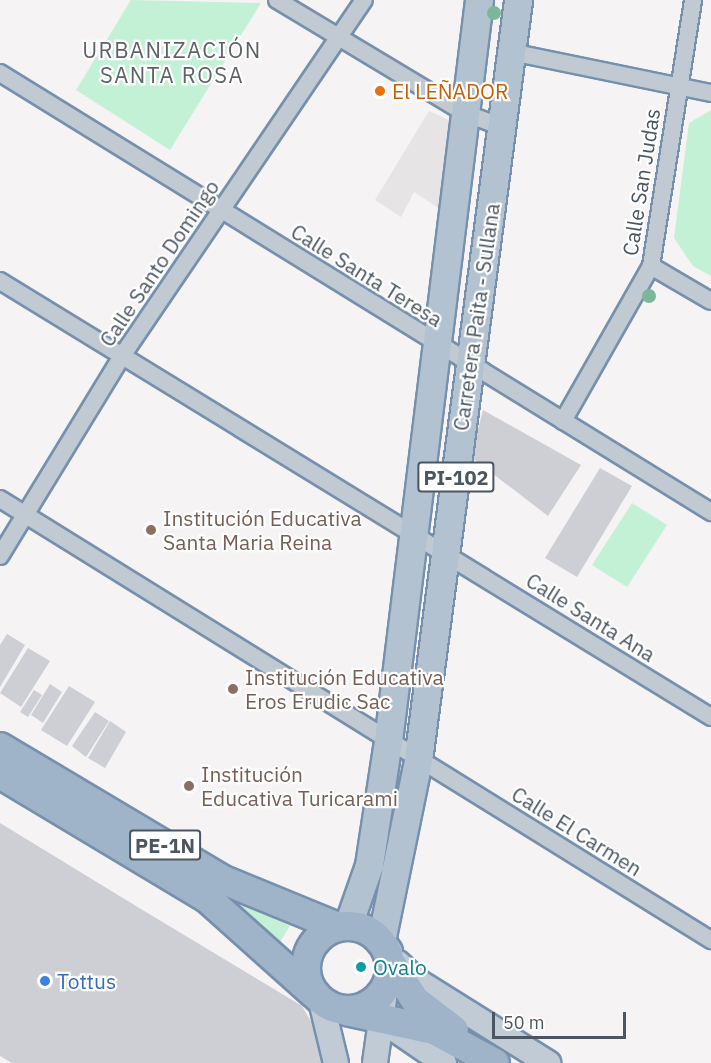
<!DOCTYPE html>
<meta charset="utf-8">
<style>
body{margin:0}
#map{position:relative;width:711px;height:1063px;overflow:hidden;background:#f5f3f3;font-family:"IBM Plex Sans",sans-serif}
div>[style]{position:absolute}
.education>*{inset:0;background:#e6e4e5}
.green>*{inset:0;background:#c3f1d5}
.building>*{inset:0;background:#cdcfd5}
.roads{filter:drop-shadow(2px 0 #7690ad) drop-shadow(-2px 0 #7690ad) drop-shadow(0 2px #7690ad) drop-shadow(0 -2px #7690ad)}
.minor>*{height:16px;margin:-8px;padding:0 8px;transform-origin:8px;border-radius:8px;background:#c1cad2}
.secondary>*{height:24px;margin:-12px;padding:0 12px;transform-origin:12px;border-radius:12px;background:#c1cbd6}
.primary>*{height:27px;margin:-13.5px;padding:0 13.5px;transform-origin:13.5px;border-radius:13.5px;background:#b3c2d1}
.trunk>*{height:28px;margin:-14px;padding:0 14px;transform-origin:14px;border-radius:14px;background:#9fb4c9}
.trunk>.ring{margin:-14px;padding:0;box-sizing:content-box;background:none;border:28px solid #9fb4c9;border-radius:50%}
.trees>*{width:14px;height:14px;margin:-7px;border-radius:50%;background:#7bb799}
.dots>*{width:16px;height:16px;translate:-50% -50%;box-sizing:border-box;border:3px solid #fff;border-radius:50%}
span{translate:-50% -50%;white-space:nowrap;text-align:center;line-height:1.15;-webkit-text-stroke:4.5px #fff;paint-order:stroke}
.shield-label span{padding:2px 4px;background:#fff;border:2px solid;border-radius:4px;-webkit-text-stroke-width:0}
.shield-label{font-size:20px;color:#4a5661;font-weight:700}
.food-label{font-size:21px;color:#c56008}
.left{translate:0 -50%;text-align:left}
.street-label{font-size:21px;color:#4a5661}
.education-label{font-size:21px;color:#785e54}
.culture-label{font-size:21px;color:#0d838f}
.shop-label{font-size:21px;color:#366cbe}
.neighbourhood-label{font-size:22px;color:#5f6368;letter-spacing:1.5px}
.scale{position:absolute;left:492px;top:1012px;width:134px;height:27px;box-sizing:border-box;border:3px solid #4a5661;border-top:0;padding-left:8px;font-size:18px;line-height:21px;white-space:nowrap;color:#4a5661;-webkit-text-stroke:4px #fff;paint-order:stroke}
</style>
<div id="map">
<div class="education">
<i style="clip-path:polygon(429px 111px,451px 121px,443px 211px,414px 192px,401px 217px,375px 200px)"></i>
</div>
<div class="green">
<i style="clip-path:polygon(131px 0,261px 3px,170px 150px,76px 90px)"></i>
<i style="clip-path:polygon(711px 110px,711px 276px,693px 266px,674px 238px,689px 123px)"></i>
<i style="clip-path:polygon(632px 503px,667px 525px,627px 587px,592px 565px)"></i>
<i style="clip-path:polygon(227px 900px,236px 901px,290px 926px,280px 942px)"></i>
</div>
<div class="building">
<i style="clip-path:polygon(483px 410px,581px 465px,548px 516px,471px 457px)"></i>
<i style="clip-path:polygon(600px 468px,632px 486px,577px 577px,545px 558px)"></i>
<i style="clip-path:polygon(7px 634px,25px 645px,0 687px,0 645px)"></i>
<i style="clip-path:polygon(28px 648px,50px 661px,21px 707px,0 693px)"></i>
<i style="clip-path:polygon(50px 684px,62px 692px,43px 723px,31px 715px)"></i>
<i style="clip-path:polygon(69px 686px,95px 702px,67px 746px,41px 730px)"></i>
<i style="clip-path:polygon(34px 690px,42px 695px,28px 717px,20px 712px)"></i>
<i style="clip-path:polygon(95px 712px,109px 721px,86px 757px,72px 746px)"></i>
<i style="clip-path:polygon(110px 721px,126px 732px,105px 768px,88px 758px)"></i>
<i style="clip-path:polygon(0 823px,136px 906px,119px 934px,136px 906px,302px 1006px,324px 1044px,323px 1063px,12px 1063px,0 1056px)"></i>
</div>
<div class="roads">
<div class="minor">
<i style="left:277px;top:0;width:222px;rotate:31deg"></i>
<i style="left:467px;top:114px;width:37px;rotate:20deg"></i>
<i style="left:511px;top:52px;width:204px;rotate:11.6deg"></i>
<i style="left:0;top:73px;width:836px;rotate:31.69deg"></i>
<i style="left:651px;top:266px;width:69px;rotate:30.3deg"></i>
<i style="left:0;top:281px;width:834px;rotate:31.52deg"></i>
<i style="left:563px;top:421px;width:178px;rotate:-60.4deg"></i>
<i style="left:651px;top:266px;width:269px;rotate:-81deg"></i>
<i style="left:0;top:499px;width:837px;rotate:31.81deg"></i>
<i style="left:0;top:556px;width:234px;rotate:-58.6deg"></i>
<i style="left:122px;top:356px;width:430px;rotate:-55.8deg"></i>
</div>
<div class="secondary">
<i style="left:398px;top:963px;width:26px;rotate:43deg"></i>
<i style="left:417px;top:981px;width:155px;rotate:32deg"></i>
<i style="left:321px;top:1001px;width:64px;rotate:76.4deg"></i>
<i style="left:383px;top:1021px;width:74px;rotate:34.5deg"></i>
<i style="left:375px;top:1063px;width:79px;rotate:-82deg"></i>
</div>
<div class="primary">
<i style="left:348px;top:925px;width:64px;rotate:-70.7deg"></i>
<i style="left:369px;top:865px;width:125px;rotate:-81.3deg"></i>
<i style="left:388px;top:741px;width:747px;rotate:-83deg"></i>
<i style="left:388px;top:951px;width:12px;rotate:-125deg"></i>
<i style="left:381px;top:941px;width:185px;rotate:-78.4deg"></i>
<i style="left:418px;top:760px;width:767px;rotate:-82.5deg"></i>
</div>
<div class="trunk">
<i style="left:0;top:747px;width:257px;rotate:30.8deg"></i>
<i style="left:221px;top:879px;width:126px;rotate:22.3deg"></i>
<i style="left:0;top:774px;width:243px;rotate:31deg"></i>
<i style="left:208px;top:899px;width:141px;rotate:41.8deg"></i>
<i class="ring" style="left:306px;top:926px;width:56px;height:56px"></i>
<i style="left:390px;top:962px;width:45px;rotate:56.7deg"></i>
<i style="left:415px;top:1000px;width:49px;rotate:37.6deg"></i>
<i style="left:346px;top:1011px;width:90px;rotate:12.2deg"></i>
<i style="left:434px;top:1030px;width:69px;rotate:28.4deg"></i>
</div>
</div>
<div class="trees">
<i style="left:494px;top:13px"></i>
<i style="left:649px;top:296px"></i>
</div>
<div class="dots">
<i style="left:380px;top:91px;background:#e8710a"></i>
<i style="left:151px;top:530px;background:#8d6e63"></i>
<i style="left:233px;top:689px;background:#8d6e63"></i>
<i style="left:189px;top:786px;background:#8d6e63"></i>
<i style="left:361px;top:967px;background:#0f9aa8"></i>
<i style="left:45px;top:981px;background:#3f7fe0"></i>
</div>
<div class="shield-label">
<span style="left:456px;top:477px">PI-102</span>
<span style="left:165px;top:845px">PE-1N</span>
</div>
<div class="food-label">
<span class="left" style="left:392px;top:91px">El LEÑADOR</span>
</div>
<div class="street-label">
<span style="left:641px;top:182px;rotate:-81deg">Calle San Judas</span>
<span style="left:159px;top:263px;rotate:-56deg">Calle Santo Domingo</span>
<span style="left:367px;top:275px;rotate:32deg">Calle Santa Teresa</span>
<span style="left:476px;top:317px;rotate:-82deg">Carretera Paita - Sullana</span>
<span style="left:591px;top:617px;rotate:32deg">Calle Santa Ana</span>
<span style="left:577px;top:831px;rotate:32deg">Calle El Carmen</span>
</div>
<div class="education-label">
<span class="left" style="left:163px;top:530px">Institución Educativa<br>Santa Maria Reina</span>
<span class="left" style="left:245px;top:689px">Institución Educativa<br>Eros Erudic Sac</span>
<span class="left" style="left:201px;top:786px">Institución<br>Educativa Turicarami</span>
</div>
<div class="culture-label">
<span class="left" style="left:373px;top:967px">Ovalo</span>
</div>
<div class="shop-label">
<span class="left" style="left:57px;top:981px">Tottus</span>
</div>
<div class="neighbourhood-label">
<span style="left:172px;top:62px">URBANIZACIÓN<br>SANTA ROSA</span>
</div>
<div class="scale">50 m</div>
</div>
